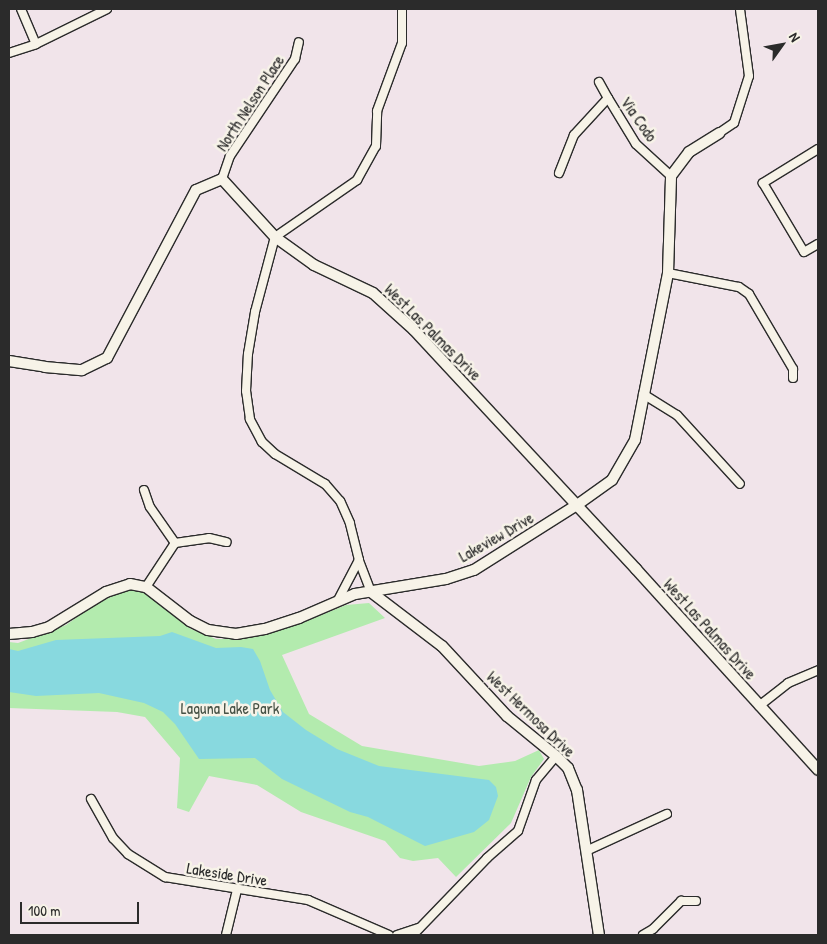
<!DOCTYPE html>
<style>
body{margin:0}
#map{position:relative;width:827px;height:944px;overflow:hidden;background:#f1e4ea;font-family:"Patrick Hand",sans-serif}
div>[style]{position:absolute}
.green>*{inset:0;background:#b3ebae}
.water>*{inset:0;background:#88d9df}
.roads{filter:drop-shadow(1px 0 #2b2b2b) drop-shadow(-1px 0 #2b2b2b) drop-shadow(0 1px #2b2b2b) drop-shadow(0 -1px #2b2b2b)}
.minor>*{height:8px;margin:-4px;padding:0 4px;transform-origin:4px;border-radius:4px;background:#f7f3e8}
.tertiary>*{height:10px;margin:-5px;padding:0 5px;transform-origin:5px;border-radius:5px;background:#f7f3e8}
span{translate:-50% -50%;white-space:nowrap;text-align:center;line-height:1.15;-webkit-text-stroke:5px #f7f3e8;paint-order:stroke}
.street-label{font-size:16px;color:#2b2b2b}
.park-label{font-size:16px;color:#465145}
.frame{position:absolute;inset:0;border:10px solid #2b2b2b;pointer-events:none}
.north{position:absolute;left:757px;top:20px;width:50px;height:50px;-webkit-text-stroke:4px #f7f3e8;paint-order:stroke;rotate:58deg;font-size:14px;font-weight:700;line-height:20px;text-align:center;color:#2b2b2b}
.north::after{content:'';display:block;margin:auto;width:18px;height:22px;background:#2b2b2b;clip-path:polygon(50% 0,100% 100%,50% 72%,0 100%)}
.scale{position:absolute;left:20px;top:902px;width:119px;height:22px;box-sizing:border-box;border:2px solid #2b2b2b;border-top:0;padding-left:6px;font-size:15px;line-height:18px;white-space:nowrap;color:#2b2b2b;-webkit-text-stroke:4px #f7f3e8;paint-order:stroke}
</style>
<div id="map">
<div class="green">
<i style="clip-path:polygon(136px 589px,146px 593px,191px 629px,216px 639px,238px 639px,304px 622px,346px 605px,369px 603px,385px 618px,282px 655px,309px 714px,362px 746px,479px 766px,515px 761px,539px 750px,544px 759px,531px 777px,511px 823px,456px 877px,438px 858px,413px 861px,400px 858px,385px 841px,301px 812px,257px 785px,209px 776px,189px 812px,177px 808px,180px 758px,145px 717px,117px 712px,9px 708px,9px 642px,18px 643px,66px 625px,94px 605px,125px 590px)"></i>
</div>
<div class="water">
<i style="clip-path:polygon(172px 632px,216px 648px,241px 647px,253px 649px,260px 661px,270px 690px,283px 712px,306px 730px,337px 749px,379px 766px,489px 780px,496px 787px,498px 796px,489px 820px,474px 832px,425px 846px,368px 817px,350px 812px,282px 779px,255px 758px,199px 759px,175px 724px,163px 712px,144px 703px,99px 693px,36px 696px,9px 692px,9px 649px,18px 651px,56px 640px,160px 636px)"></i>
</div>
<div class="roads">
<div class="minor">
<i style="left:21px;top:9px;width:38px;rotate:67deg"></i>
<i style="left:9px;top:53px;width:28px;rotate:-18deg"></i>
<i style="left:36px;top:44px;width:79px;rotate:-26.2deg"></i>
<i style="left:599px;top:82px;width:18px;rotate:61deg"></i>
<i style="left:719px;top:133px;width:18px;rotate:-34deg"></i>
<i style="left:734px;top:123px;width:49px;rotate:-72.3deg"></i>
<i style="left:749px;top:76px;width:68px;rotate:-97.7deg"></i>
<i style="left:818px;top:149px;width:65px;rotate:148.3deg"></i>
<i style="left:763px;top:183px;width:80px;rotate:59.3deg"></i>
<i style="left:804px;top:252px;width:16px;rotate:-30deg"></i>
<i style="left:559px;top:173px;width:41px;rotate:-68.5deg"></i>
<i style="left:574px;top:135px;width:50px;rotate:-47.4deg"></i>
<i style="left:608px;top:98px;width:54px;rotate:58.7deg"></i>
<i style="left:636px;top:144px;width:47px;rotate:42.4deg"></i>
<i style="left:222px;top:179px;width:24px;rotate:-71deg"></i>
<i style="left:230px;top:156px;width:117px;rotate:-56.2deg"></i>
<i style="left:295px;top:59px;width:17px;rotate:-77deg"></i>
<i style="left:668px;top:273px;width:72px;rotate:11.2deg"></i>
<i style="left:739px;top:287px;width:12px;rotate:35deg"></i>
<i style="left:749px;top:294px;width:87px;rotate:59.6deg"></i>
<i style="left:793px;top:369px;width:9px;rotate:90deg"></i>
<i style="left:643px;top:394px;width:40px;rotate:32deg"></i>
<i style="left:677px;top:415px;width:93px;rotate:47.6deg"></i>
<i style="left:144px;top:490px;width:18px;rotate:71deg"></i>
<i style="left:150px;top:507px;width:44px;rotate:55.2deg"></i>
<i style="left:146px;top:587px;width:53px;rotate:-56.6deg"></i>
<i style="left:175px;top:543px;width:34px;rotate:-8deg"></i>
<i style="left:209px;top:538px;width:18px;rotate:13deg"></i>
<i style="left:371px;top:592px;width:34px;rotate:-111deg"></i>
<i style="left:359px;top:560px;width:38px;rotate:-104deg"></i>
<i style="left:350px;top:523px;width:24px;rotate:-114deg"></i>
<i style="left:340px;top:501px;width:23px;rotate:-131deg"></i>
<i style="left:325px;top:484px;width:58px;rotate:-149deg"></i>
<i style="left:275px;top:454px;width:18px;rotate:-137deg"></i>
<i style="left:262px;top:442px;width:26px;rotate:-118deg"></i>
<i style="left:250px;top:419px;width:28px;rotate:-98deg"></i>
<i style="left:246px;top:391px;width:37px;rotate:-87deg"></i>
<i style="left:248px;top:354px;width:43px;rotate:-80.5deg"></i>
<i style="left:255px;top:312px;width:78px;rotate:-75.1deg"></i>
<i style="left:275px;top:237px;width:100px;rotate:-34.8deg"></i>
<i style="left:357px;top:180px;width:39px;rotate:-61deg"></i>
<i style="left:376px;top:146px;width:35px;rotate:-88deg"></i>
<i style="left:377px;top:111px;width:72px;rotate:-69.8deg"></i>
<i style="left:402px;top:43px;width:34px;rotate:-90deg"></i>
<i style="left:338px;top:600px;width:45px;rotate:-62.3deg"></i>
<i style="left:759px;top:706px;width:37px;rotate:-38deg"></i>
<i style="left:788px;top:683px;width:33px;rotate:-23deg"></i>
<i style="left:91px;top:799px;width:45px;rotate:60.6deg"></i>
<i style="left:113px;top:838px;width:22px;rotate:47deg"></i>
<i style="left:128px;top:854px;width:44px;rotate:31.9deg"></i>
<i style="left:165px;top:877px;width:145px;rotate:9.1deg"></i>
<i style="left:308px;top:900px;width:88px;rotate:23.4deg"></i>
<i style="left:586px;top:851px;width:89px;rotate:-24.6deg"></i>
<i style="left:226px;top:935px;width:46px;rotate:-76.3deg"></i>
<i style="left:397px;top:935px;width:23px;rotate:-18deg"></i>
<i style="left:413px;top:935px;width:107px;rotate:-46.1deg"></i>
<i style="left:487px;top:858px;width:41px;rotate:-41.1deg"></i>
<i style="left:518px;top:831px;width:54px;rotate:-70.6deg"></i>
<i style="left:536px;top:780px;width:31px;rotate:-50deg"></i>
<i style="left:643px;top:935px;width:12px;rotate:-31deg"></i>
<i style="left:653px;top:929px;width:40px;rotate:-45deg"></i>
<i style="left:681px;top:901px;width:15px"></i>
</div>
<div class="tertiary">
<i style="left:9px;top:361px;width:36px;rotate:9deg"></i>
<i style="left:45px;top:367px;width:37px;rotate:5deg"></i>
<i style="left:82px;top:370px;width:28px;rotate:-26deg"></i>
<i style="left:107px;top:358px;width:190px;rotate:-62.1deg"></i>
<i style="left:196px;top:190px;width:28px;rotate:-23deg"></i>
<i style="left:222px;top:179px;width:79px;rotate:47.6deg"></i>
<i style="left:275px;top:237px;width:48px;rotate:35.7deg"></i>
<i style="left:314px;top:265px;width:65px;rotate:25.4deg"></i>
<i style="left:373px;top:293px;width:55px;rotate:42.1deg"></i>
<i style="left:414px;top:330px;width:326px;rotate:47.1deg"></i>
<i style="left:636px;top:569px;width:271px;rotate:47.8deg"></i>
<i style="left:371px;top:592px;width:89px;rotate:37.3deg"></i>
<i style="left:442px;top:646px;width:96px;rotate:47.1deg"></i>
<i style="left:507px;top:716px;width:63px;rotate:39.2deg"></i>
<i style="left:556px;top:756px;width:17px;rotate:45deg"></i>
<i style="left:568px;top:768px;width:24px;rotate:68deg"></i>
<i style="left:577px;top:790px;width:147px;rotate:81.4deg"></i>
<i style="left:9px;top:634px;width:23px;rotate:-5deg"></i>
<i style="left:32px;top:632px;width:18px;rotate:-16deg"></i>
<i style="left:49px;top:627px;width:67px;rotate:-31.6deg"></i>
<i style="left:106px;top:592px;width:25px;rotate:-18deg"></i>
<i style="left:130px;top:584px;width:16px;rotate:11deg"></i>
<i style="left:146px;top:587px;width:56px;rotate:37.7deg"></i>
<i style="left:190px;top:621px;width:20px;rotate:27deg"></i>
<i style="left:208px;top:630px;width:28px;rotate:8deg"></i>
<i style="left:236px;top:634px;width:29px;rotate:-10deg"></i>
<i style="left:265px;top:629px;width:36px;rotate:-18deg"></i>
<i style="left:299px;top:618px;width:61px;rotate:-23.2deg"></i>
<i style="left:355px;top:594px;width:92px;rotate:-9.4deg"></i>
<i style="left:446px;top:579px;width:29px;rotate:-18deg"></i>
<i style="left:474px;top:570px;width:122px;rotate:-32.3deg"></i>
<i style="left:577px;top:505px;width:43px;rotate:-35.5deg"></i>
<i style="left:612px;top:480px;width:46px;rotate:-60.1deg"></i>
<i style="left:635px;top:440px;width:170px;rotate:-78.8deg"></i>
<i style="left:668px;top:273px;width:97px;rotate:-88.2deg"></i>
<i style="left:671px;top:176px;width:30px;rotate:-53deg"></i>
<i style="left:689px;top:152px;width:36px;rotate:-32deg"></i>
</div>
</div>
<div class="street-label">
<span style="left:250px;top:103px;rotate:-57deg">North Nelson Place</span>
<span style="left:639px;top:119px;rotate:55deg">Via Codo</span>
<span style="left:433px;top:332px;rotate:45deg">West Las Palmas Drive</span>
<span style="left:496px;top:537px;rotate:-30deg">Lakeview Drive</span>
<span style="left:710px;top:629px;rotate:48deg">West Las Palmas Drive</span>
<span style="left:531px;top:714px;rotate:44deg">West Hermosa Drive</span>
<span style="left:227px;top:874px;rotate:9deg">Lakeside Drive</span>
</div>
<div class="park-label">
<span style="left:230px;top:708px">Laguna Lake Park</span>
</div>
<div class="frame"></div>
<div class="north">N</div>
<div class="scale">100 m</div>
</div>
